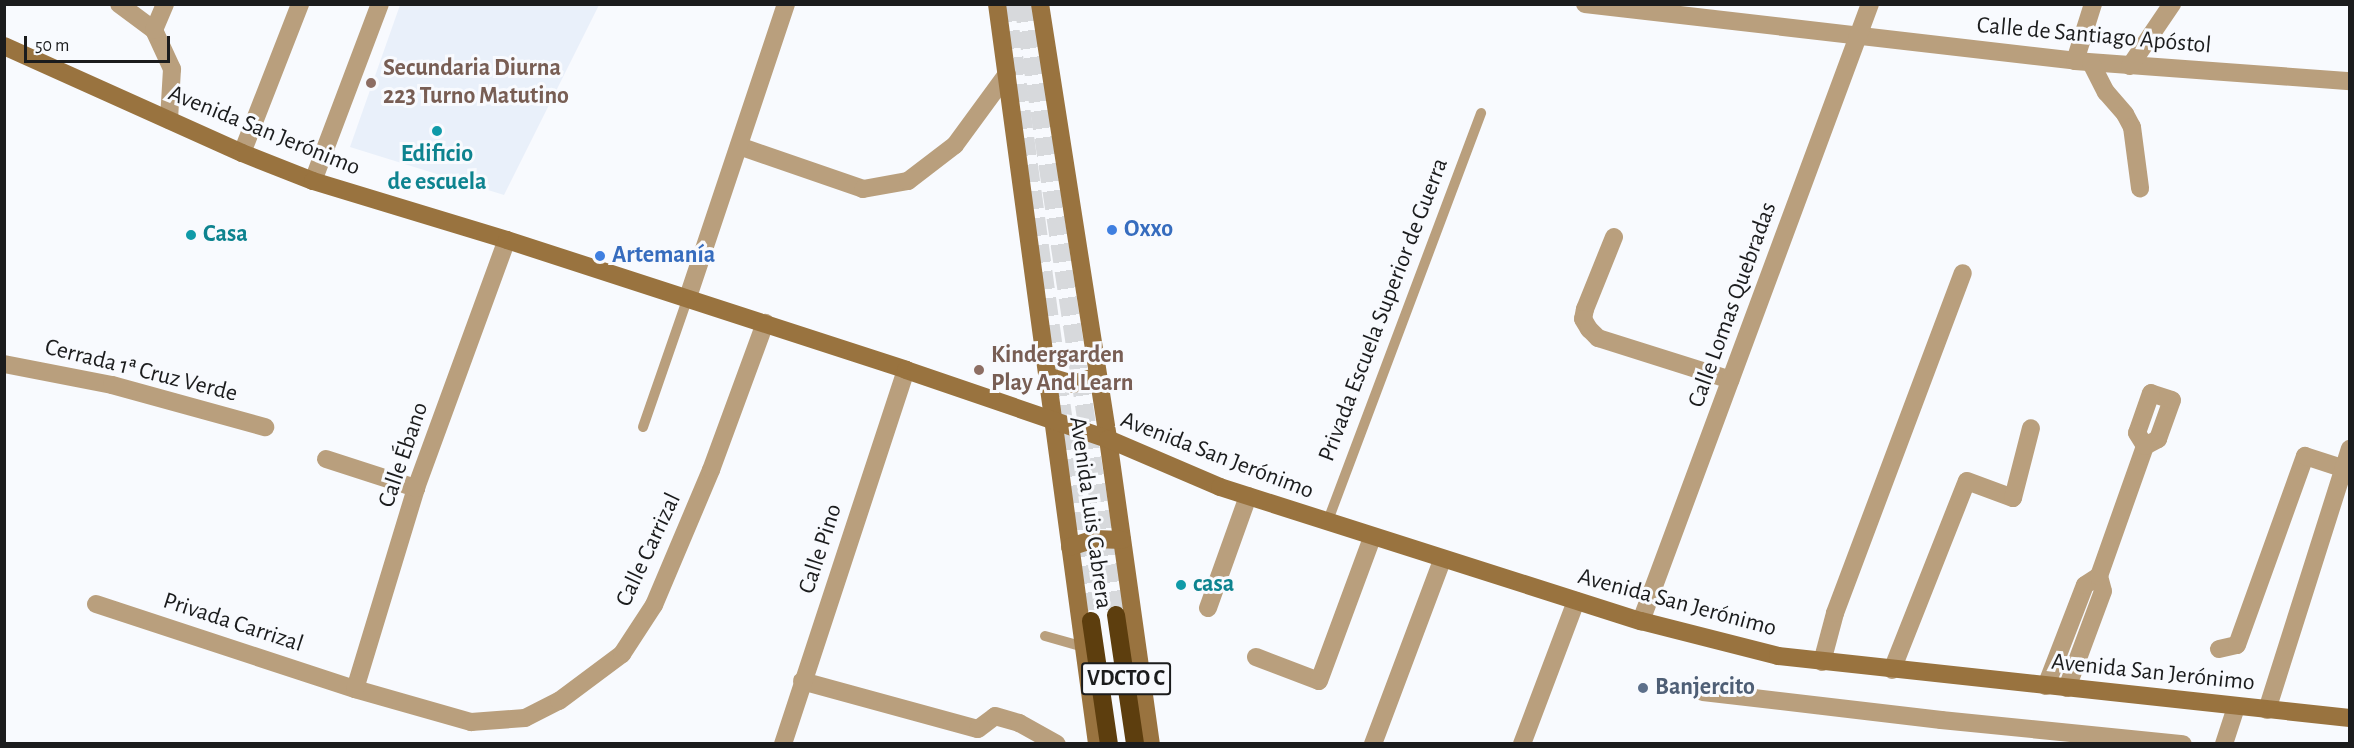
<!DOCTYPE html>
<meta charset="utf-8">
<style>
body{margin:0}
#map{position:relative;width:2354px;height:748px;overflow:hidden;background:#f8fafe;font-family:"Alegreya Sans",sans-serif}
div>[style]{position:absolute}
.built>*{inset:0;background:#e9f0fa}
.highway-tunnel>*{height:18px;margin-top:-9px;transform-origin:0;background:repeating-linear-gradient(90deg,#d7d9dc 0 18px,transparent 0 27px)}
.lane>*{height:10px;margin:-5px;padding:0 5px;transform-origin:5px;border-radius:5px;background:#b99f7d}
.street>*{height:18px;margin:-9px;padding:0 9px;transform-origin:9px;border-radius:9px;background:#b99f7d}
.secondary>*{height:18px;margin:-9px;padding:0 9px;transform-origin:9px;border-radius:9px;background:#99733f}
.highway>*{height:18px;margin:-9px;padding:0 9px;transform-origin:9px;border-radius:9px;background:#5d3e0e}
.dots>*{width:16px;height:16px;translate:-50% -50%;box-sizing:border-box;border:3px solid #f8fafe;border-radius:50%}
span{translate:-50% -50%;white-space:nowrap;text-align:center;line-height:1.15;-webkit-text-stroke:6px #f8fafe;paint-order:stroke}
.shield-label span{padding:2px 4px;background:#f8fafe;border:2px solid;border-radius:4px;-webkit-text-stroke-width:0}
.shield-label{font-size:22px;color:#1b1c1d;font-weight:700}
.street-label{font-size:24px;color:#1b1c1d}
.education-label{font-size:24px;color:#785e54;font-weight:700}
.left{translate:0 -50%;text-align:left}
.culture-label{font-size:24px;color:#0d838f;font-weight:700}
.shop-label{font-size:24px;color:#366cbe;font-weight:700}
.service-label{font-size:24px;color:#4e5e75;font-weight:700}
.frame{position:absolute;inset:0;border:6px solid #1b1c1d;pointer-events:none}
.scale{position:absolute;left:24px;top:36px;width:146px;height:27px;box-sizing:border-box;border:3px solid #1b1c1d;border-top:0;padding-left:8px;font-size:18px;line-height:21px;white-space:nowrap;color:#1b1c1d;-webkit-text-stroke:4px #f8fafe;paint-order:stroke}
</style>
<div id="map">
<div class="built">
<i style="clip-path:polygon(400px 5px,599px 5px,504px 195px,350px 147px)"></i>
</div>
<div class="highway-tunnel">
<i style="left:1007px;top:4px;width:623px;rotate:82.25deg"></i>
<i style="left:1023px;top:4px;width:618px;rotate:81.35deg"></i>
</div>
<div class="lane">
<i style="left:643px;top:427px;width:138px;rotate:-70.9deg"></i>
<i style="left:1327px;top:523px;width:438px;rotate:-69.4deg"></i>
<i style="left:1045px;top:636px;width:41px;rotate:15.8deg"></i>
</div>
<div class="street">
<i style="left:119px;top:4px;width:44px;rotate:36.6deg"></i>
<i style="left:154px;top:30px;width:43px;rotate:65.2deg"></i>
<i style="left:172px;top:69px;width:51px;rotate:93.4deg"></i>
<i style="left:1585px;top:4px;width:493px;rotate:6.6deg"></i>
<i style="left:2075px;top:61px;width:276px;rotate:4.2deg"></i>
<i style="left:154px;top:30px;width:28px;rotate:-67deg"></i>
<i style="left:2075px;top:61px;width:60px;rotate:-72.5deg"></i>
<i style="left:2091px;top:63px;width:33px;rotate:63deg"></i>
<i style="left:2106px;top:92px;width:29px;rotate:49deg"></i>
<i style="left:2125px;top:114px;width:15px;rotate:62deg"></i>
<i style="left:2132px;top:127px;width:62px;rotate:82.5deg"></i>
<i style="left:2130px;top:66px;width:75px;rotate:-55.9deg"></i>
<i style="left:739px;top:146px;width:131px;rotate:19.1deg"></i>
<i style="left:863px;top:189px;width:46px;rotate:-10.1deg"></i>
<i style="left:908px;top:181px;width:59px;rotate:-37.5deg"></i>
<i style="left:955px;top:145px;width:88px;rotate:-53.8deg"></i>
<i style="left:242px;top:153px;width:160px;rotate:-68.7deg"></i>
<i style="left:313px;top:181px;width:189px;rotate:-69.3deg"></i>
<i style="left:1614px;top:237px;width:78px;rotate:111.9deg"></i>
<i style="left:1585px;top:309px;width:10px;rotate:101deg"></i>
<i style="left:1583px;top:319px;width:12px;rotate:59deg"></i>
<i style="left:1589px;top:329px;width:13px;rotate:45deg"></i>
<i style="left:1598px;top:338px;width:139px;rotate:17.5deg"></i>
<i style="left:688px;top:297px;width:309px;rotate:-71.5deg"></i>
<i style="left:4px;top:364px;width:110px;rotate:11deg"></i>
<i style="left:112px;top:385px;width:159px;rotate:15.4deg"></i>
<i style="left:326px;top:459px;width:95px;rotate:17.9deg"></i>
<i style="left:96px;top:604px;width:273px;rotate:18.2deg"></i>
<i style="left:355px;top:689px;width:121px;rotate:15.9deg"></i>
<i style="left:471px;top:722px;width:54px;rotate:-4.2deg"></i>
<i style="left:525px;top:718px;width:38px;rotate:-27deg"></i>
<i style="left:559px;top:701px;width:79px;rotate:-36.7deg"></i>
<i style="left:622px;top:654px;width:59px;rotate:-56.9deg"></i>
<i style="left:654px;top:605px;width:147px;rotate:-67.1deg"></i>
<i style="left:711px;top:470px;width:157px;rotate:-69.8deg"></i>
<i style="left:1208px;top:608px;width:119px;rotate:-70.3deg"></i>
<i style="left:1641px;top:621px;width:658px;rotate:-69.64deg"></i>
<i style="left:2219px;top:649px;width:18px;rotate:-13deg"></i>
<i style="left:2237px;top:645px;width:201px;rotate:-70.2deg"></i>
<i style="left:2305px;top:456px;width:40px;rotate:18deg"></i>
<i style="left:1256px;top:657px;width:67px;rotate:20.9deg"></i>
<i style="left:1319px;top:681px;width:153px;rotate:-69.7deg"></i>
<i style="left:1822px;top:662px;width:51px;rotate:-75.1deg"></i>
<i style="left:1835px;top:613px;width:363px;rotate:-69.4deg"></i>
<i style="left:1892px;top:670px;width:203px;rotate:-68.4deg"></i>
<i style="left:1967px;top:481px;width:49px;rotate:20.3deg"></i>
<i style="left:2013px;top:498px;width:72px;rotate:-75.6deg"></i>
<i style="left:802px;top:681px;width:182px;rotate:15.3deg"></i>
<i style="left:978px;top:729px;width:21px;rotate:-37deg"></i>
<i style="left:995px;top:716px;width:25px;rotate:16deg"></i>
<i style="left:1019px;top:723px;width:43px;rotate:28.9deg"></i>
<i style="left:2046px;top:686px;width:108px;rotate:-68.9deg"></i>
<i style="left:2085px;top:585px;width:17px;rotate:-33deg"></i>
<i style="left:2067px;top:688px;width:103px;rotate:-69.6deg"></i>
<i style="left:2103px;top:591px;width:16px;rotate:-105deg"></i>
<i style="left:2099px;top:576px;width:138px;rotate:-70.5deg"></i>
<i style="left:2145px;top:446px;width:15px;rotate:-28deg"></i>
<i style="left:2158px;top:439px;width:41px;rotate:-70.3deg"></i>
<i style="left:2172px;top:400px;width:22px;rotate:-162deg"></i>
<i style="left:2151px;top:393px;width:42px;rotate:109.3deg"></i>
<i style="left:2137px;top:433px;width:15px;rotate:58deg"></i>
<i style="left:355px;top:689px;width:210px;rotate:-73.1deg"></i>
<i style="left:416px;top:488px;width:264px;rotate:-69.9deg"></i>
<i style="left:1703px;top:692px;width:240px;rotate:6.7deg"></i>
<i style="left:1941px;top:720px;width:243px;rotate:5.7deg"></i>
<i style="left:2267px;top:710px;width:274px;rotate:-72.4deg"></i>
<i style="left:783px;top:744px;width:394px;rotate:-71.8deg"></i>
<i style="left:1373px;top:744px;width:197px;rotate:-69.4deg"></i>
<i style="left:1522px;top:744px;width:153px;rotate:-69.3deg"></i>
<i style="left:2224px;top:744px;width:40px;rotate:-72deg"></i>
</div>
<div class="secondary">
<i style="left:997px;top:4px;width:747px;rotate:82.3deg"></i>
<i style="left:1040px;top:4px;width:440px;rotate:81.1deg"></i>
<i style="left:1108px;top:439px;width:308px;rotate:82deg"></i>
<i style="left:4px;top:46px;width:261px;rotate:24.2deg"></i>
<i style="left:242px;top:153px;width:76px;rotate:21.5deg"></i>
<i style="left:313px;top:181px;width:203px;rotate:16.9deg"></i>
<i style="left:507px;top:240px;width:420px;rotate:18deg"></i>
<i style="left:906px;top:370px;width:213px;rotate:18.9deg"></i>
<i style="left:1108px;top:439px;width:122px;rotate:23.2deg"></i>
<i style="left:1220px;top:487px;width:442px;rotate:17.7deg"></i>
<i style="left:1641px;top:621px;width:141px;rotate:14.3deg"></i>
<i style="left:1778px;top:656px;width:575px;rotate:6.19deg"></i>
<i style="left:1047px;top:376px;width:27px;rotate:17deg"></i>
<i style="left:1073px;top:384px;width:26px;rotate:-18deg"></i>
<i style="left:1070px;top:547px;width:26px;rotate:-18deg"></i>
<i style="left:1095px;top:539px;width:27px;rotate:2deg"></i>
</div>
<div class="highway">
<i style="left:1116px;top:615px;width:130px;rotate:81.6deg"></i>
<i style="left:1091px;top:621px;width:124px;rotate:81.7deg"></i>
</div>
<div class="dots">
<i style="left:371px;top:83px;background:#8d6e63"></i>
<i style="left:437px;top:131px;background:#0f9aa8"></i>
<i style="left:1112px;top:230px;background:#3f7fe0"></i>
<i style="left:191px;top:235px;background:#0f9aa8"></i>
<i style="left:600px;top:256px;background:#3f7fe0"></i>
<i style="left:979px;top:370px;background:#8d6e63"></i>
<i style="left:1181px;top:585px;background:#0f9aa8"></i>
<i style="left:1643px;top:688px;background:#5c6f8a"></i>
</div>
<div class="shield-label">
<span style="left:1126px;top:679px">VDCTO C</span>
</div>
<div class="street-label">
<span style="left:2094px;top:36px;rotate:5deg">Calle de Santiago Apóstol</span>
<span style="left:264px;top:131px;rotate:22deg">Avenida San Jerónimo</span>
<span style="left:1733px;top:305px;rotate:-70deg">Calle Lomas Quebradas</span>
<span style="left:1384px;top:310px;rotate:-69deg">Privada Escuela Superior de Guerra</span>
<span style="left:141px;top:371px;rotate:14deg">Cerrada 1ª Cruz Verde</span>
<span style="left:404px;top:455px;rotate:-71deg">Calle Ébano</span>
<span style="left:1217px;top:456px;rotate:21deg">Avenida San Jerónimo</span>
<span style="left:1090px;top:513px;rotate:82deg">Avenida Luis Cabrera</span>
<span style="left:821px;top:549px;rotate:-72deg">Calle Pino</span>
<span style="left:649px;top:550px;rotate:-65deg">Calle Carrizal</span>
<span style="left:1677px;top:603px;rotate:15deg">Avenida San Jerónimo</span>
<span style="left:233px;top:623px;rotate:18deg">Privada Carrizal</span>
<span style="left:2153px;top:673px;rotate:6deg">Avenida San Jerónimo</span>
</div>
<div class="education-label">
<span class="left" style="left:383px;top:83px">Secundaria Diurna<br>223 Turno Matutino</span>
<span class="left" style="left:991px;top:370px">Kindergarden<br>Play And Learn</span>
</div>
<div class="culture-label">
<span style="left:437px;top:169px">Edificio<br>de escuela</span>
<span class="left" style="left:203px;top:235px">Casa</span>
<span class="left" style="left:1193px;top:585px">casa</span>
</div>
<div class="shop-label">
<span class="left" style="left:1124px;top:230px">Oxxo</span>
<span class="left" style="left:612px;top:256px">Artemanía</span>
</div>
<div class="service-label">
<span class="left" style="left:1655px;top:688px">Banjercito</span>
</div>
<div class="frame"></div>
<div class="scale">50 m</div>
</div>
